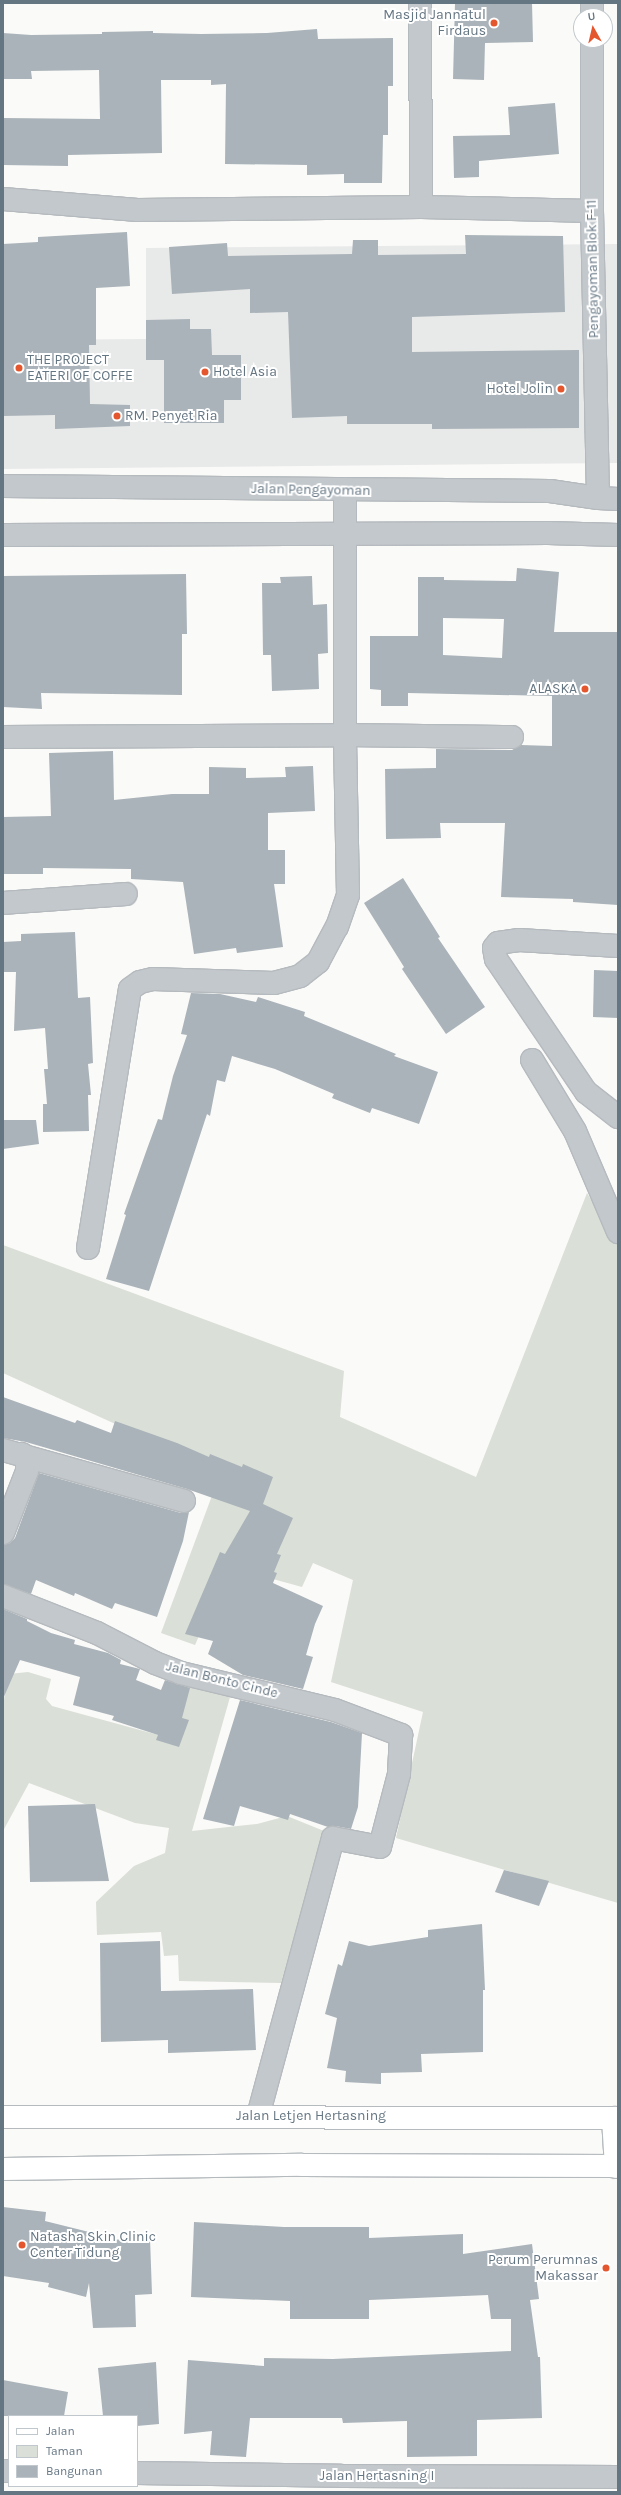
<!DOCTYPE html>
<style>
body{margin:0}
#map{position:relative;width:621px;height:2495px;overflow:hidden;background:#fafaf8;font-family:Karla,sans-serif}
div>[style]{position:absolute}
.built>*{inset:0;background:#e8e9e9}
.green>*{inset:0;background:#dadfd7}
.building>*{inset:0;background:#aab3b9}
.roads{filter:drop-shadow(1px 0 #b5babe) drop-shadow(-1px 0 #b5babe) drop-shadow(0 1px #b5babe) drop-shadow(0 -1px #b5babe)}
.minor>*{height:22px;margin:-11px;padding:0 11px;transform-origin:11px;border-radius:11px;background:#c3c8cc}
.major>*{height:22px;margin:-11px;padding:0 11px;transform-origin:11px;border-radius:11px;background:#fff}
.dots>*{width:11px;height:11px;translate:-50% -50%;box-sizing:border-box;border:2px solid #fff;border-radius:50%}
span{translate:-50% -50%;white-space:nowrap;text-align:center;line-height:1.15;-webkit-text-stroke:4px #fff;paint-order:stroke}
.poi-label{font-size:14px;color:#657683}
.right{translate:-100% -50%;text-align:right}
.left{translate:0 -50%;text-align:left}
.street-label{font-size:14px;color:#657683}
.frame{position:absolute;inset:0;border:4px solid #657683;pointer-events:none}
.legend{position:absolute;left:8px;top:2415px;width:130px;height:72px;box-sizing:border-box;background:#fff;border:1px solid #c1c8cd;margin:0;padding:5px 7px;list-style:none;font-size:12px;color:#657683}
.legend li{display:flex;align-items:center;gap:8px;height:20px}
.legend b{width:20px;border:1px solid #c1c8cd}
.north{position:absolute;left:573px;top:8px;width:40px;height:40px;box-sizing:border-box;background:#fff;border:1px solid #c1c8cd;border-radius:50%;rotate:352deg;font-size:11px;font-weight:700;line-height:16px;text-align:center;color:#657683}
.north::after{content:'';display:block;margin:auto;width:14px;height:18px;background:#e4572e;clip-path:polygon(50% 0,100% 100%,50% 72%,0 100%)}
</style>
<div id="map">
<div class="built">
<i style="clip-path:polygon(618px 244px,618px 463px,3px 469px,3px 340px,146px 339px,146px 248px)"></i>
</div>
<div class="green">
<i style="clip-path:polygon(587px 1193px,618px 1245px,618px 1903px,396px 1838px,423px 1712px,331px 1682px,353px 1580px,313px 1563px,302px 1587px,262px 1576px,221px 1586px,195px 1645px,161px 1633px,223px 1466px,144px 1437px,3px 1373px,3px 1245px,344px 1371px,340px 1417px,476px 1477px)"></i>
<i style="clip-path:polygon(28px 1672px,51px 1679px,46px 1699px,52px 1706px,173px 1739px,190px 1674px,234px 1683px,192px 1831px,257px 1824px,287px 1816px,324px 1831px,281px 1983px,179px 1981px,178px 1955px,164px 1956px,161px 1932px,97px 1935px,96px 1902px,134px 1866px,165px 1853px,169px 1828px,135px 1823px,29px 1783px,3px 1831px,3px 1704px,9px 1674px)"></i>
</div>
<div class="building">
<i style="clip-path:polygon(455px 3px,532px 3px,533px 42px,485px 43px,484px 80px,453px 79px)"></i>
<i style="clip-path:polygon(317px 29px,318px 39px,393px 38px,393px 86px,388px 86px,388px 135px,383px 135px,382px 183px,344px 183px,344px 174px,307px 175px,307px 165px,225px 164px,226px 84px,211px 85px,211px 80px,161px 80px,162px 153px,68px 155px,68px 166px,3px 165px,3px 118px,100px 119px,99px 70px,31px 71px,32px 79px,3px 79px,3px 33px,31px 35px,102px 34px,102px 32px,153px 31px,153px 33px,201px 34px,267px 33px)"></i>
<i style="clip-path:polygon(555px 103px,559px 154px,479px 161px,479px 177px,454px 178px,453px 136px,510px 135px,508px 107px)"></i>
<i style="clip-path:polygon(127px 232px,130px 286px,96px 288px,96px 345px,89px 345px,90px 404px,130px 405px,130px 426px,55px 429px,55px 415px,3px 416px,3px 244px,38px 242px,38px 237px)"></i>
<i style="clip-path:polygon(465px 235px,563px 236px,565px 312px,412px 317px,412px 352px,579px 350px,579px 428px,432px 429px,432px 424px,347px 424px,347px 416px,292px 418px,288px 312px,250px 313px,250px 289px,172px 294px,169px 247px,227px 243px,228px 256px,352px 254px,353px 240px,378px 240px,378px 255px,466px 254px)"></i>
<i style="clip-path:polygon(190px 319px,190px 329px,211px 329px,212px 355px,241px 355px,241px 400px,224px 400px,224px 423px,164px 423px,164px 360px,146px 360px,146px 320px)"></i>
<i style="clip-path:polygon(evenodd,517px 568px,559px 572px,554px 632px,618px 632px,618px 905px,573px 902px,573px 899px,501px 897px,505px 823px,440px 823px,441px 838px,386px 839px,385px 769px,436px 768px,436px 749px,512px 750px,521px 745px,552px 746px,552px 696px,408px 693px,408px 706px,381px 706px,381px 690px,370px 689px,370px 636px,418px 636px,418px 577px,444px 577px,444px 580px,516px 581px,517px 568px,443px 618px,504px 619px,502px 658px,443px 655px,443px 618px)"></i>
<i style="clip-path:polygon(186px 574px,187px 634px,182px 634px,182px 695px,41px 693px,42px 709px,3px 707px,3px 576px)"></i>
<i style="clip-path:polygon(312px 576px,313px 605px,327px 604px,328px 653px,318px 654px,319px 689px,272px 691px,271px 655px,263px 655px,262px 583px,281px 583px,280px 577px)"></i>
<i style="clip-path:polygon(113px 751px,114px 800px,172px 794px,209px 794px,209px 767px,246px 768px,246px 778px,286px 777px,285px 767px,313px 766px,315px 811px,268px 813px,268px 850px,285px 850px,285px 884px,274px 884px,283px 947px,237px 953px,236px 948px,194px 954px,183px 882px,131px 879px,131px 869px,43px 868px,43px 874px,3px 874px,3px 817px,51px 816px,49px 753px)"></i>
<i style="clip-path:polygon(403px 878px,440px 937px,438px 938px,485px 1007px,446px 1034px,402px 969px,404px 967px,364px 903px)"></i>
<i style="clip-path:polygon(75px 932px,78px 998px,90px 997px,93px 1063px,88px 1064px,91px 1095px,88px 1095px,89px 1131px,43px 1132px,43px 1104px,47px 1104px,44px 1069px,48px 1069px,45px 1028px,14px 1031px,16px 972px,3px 972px,3px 942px,21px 941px,21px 934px)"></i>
<i style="clip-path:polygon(594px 970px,618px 971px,618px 1018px,593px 1017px)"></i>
<i style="clip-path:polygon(191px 993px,220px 994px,256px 1002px,258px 997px,305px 1012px,304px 1016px,396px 1054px,394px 1056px,438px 1072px,419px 1124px,372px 1108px,370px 1113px,332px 1098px,334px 1094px,275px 1069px,232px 1056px,225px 1082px,217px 1080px,210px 1116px,207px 1114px,149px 1291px,106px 1279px,126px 1215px,124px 1214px,147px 1149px,158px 1119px,162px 1120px,173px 1076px,187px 1035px,181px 1034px)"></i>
<i style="clip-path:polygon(3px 1120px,36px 1120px,39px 1144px,3px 1149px)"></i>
<i style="clip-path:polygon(3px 1397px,75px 1423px,77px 1420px,111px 1433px,115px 1421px,177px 1443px,209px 1457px,210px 1454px,242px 1467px,243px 1464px,273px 1477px,263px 1504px,293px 1518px,277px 1554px,281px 1555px,274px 1572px,277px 1573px,273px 1583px,323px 1606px,315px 1624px,306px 1655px,313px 1657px,303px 1689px,243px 1675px,208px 1654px,213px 1641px,185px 1634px,220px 1552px,225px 1554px,250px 1511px,187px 1489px,26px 1442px,3px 1438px)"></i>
<i style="clip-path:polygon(39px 1473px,181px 1513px,189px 1512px,183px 1541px,157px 1617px,115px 1603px,112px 1609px,75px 1593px,74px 1596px,36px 1580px,31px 1594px,3px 1584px,3px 1545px,10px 1543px,15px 1538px)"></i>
<i style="clip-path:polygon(3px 1609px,27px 1619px,27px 1621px,51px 1633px,75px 1640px,74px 1644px,108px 1653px,121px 1660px,120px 1664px,140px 1669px,136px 1680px,161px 1690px,165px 1680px,190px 1688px,182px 1718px,189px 1720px,179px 1747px,156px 1740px,158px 1735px,112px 1720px,114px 1716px,73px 1705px,80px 1677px,20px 1660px,3px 1699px)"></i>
<i style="clip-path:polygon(240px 1700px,331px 1722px,362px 1733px,358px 1807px,351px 1829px,335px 1826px,328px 1827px,290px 1814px,288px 1820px,240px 1806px,234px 1826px,203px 1819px)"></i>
<i style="clip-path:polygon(95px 1804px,109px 1881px,30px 1882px,28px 1806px)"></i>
<i style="clip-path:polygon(504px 1870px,549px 1881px,539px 1906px,495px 1892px)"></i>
<i style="clip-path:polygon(482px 1924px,485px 1990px,483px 1990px,483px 2052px,421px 2054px,422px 2072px,381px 2073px,381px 2084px,345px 2082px,346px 2071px,327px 2068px,337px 2018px,325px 2014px,338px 1964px,342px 1966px,349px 1941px,369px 1946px,428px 1937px,428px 1930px)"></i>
<i style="clip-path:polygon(160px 1941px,161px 1991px,253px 1989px,256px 2050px,168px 2053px,168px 2040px,101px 2042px,100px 1943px)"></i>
<i style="clip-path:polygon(3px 2207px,46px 2212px,45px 2221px,89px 2232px,87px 2241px,150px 2238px,152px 2294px,135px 2295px,136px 2327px,93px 2328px,89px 2283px,86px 2297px,48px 2287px,49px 2283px,3px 2276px)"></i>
<i style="clip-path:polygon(194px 2222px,284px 2227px,369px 2227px,369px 2238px,463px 2234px,463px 2254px,532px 2244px,539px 2299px,530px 2300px,538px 2357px,540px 2357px,542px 2418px,477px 2420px,477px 2456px,407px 2457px,407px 2421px,343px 2423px,342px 2418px,250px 2418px,246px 2457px,210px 2455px,212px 2431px,184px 2434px,188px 2360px,264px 2366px,264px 2358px,333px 2359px,511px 2351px,511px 2319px,491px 2319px,488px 2295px,369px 2300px,369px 2319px,290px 2319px,290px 2301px,191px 2297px)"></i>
<i style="clip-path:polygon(156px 2362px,159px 2424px,137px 2426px,137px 2416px,103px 2416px,98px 2368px)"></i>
<i style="clip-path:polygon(3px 2380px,68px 2392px,64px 2416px,3px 2416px)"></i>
</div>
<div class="roads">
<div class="minor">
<i style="left:420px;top:3px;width:204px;rotate:89.7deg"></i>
<i style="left:592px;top:3px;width:13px;rotate:90deg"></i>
<i style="left:592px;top:40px;width:171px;rotate:90deg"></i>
<i style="left:592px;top:211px;width:287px;rotate:88.8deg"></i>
<i style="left:3px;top:199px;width:135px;rotate:4.7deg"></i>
<i style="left:138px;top:210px;width:283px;rotate:-0.6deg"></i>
<i style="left:421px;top:207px;width:171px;rotate:1.3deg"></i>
<i style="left:3px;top:486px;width:547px;rotate:0.52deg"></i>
<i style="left:550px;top:491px;width:49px;rotate:8.3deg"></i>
<i style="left:598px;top:498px;width:20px;rotate:3deg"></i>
<i style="left:3px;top:535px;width:545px;rotate:-0.21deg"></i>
<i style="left:548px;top:533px;width:70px;rotate:1.6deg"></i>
<i style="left:3px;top:737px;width:342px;rotate:-0.3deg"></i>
<i style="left:345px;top:735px;width:167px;rotate:0.7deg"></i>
<i style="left:3px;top:903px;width:123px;rotate:-4.2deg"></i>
<i style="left:618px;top:946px;width:99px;rotate:-176.5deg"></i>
<i style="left:519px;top:940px;width:21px;rotate:172deg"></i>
<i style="left:498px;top:943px;width:6px;rotate:129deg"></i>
<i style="left:494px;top:948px;width:11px;rotate:80deg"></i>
<i style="left:496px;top:959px;width:161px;rotate:55.9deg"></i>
<i style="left:586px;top:1092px;width:41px;rotate:38deg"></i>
<i style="left:532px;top:1060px;width:83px;rotate:58.8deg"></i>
<i style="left:575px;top:1131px;width:110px;rotate:66.9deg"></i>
<i style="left:88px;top:1248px;width:262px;rotate:-80.8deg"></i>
<i style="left:130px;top:989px;width:12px;rotate:-35deg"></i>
<i style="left:140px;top:982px;width:13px;rotate:-13deg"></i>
<i style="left:153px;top:979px;width:121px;rotate:1.9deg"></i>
<i style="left:274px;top:983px;width:27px;rotate:-15deg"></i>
<i style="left:300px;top:976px;width:23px;rotate:-38deg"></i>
<i style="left:318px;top:962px;width:40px;rotate:-62deg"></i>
<i style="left:337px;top:927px;width:34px;rotate:-71deg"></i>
<i style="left:348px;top:895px;width:160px;rotate:-91.1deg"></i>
<i style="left:345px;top:735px;width:245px;rotate:-90deg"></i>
<i style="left:3px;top:1450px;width:188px;rotate:15.7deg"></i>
<i style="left:3px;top:1533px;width:66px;rotate:-68.8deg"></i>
<i style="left:27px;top:1471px;width:11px;rotate:-90deg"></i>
<i style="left:27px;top:1460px;width:8px;rotate:-130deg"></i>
<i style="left:3px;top:1596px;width:101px;rotate:21.5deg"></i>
<i style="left:97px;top:1633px;width:65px;rotate:27.3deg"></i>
<i style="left:155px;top:1663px;width:28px;rotate:21deg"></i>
<i style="left:181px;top:1673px;width:158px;rotate:13.5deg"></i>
<i style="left:335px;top:1710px;width:71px;rotate:20.7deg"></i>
<i style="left:401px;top:1735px;width:39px;rotate:93deg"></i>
<i style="left:399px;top:1774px;width:75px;rotate:104.6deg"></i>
<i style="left:380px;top:1847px;width:48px;rotate:-169.2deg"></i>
<i style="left:333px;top:1838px;width:288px;rotate:105.1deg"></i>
<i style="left:3px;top:2471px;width:6px"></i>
<i style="left:137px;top:2473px;width:204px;rotate:0.8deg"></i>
<i style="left:341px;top:2476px;width:277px;rotate:0.2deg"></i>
</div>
<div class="major">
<i style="left:3px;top:2117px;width:615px;rotate:0.09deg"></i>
<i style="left:613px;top:2118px;width:49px;rotate:86.5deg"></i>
<i style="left:3px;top:2169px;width:299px;rotate:-0.8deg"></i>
<i style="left:302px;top:2165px;width:316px;rotate:0.2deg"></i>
</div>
</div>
<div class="dots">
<i style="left:494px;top:23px;background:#e4572e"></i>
<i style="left:19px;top:368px;background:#e4572e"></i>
<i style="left:205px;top:372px;background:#e4572e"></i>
<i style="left:561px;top:389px;background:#e4572e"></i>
<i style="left:117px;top:416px;background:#e4572e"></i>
<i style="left:585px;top:689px;background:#e4572e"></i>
<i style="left:22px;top:2245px;background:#e4572e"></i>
<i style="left:606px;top:2268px;background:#e4572e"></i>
</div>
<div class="poi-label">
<span class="right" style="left:486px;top:23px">Masjid Jannatul<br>Firdaus</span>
<span class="left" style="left:27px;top:368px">THE PROJECT<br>EATERI OF COFFE</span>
<span class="left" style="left:213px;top:372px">Hotel Asia</span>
<span class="right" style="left:553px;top:389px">Hotel Jolin</span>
<span class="left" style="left:125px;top:416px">RM. Penyet Ria</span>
<span class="right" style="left:577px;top:689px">ALASKA</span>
<span class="left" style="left:30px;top:2245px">Natasha Skin Clinic<br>Center Tidung</span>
<span class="right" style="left:598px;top:2268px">Perum Perumnas<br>Makassar</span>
</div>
<div class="street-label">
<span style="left:593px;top:269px;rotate:-91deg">Pengayoman Blok F-11</span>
<span style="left:311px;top:490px;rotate:1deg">Jalan Pengayoman</span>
<span style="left:222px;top:1680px;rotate:14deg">Jalan Bonto Cinde</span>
<span style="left:311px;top:2116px">Jalan Letjen Hertasning</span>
<span style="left:377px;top:2476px">Jalan Hertasning I</span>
</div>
<div class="frame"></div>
<ul class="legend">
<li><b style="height:5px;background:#fff"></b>Jalan</li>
<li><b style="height:11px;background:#dadfd7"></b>Taman</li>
<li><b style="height:11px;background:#aab3b9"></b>Bangunan</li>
</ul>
<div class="north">U</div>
</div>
